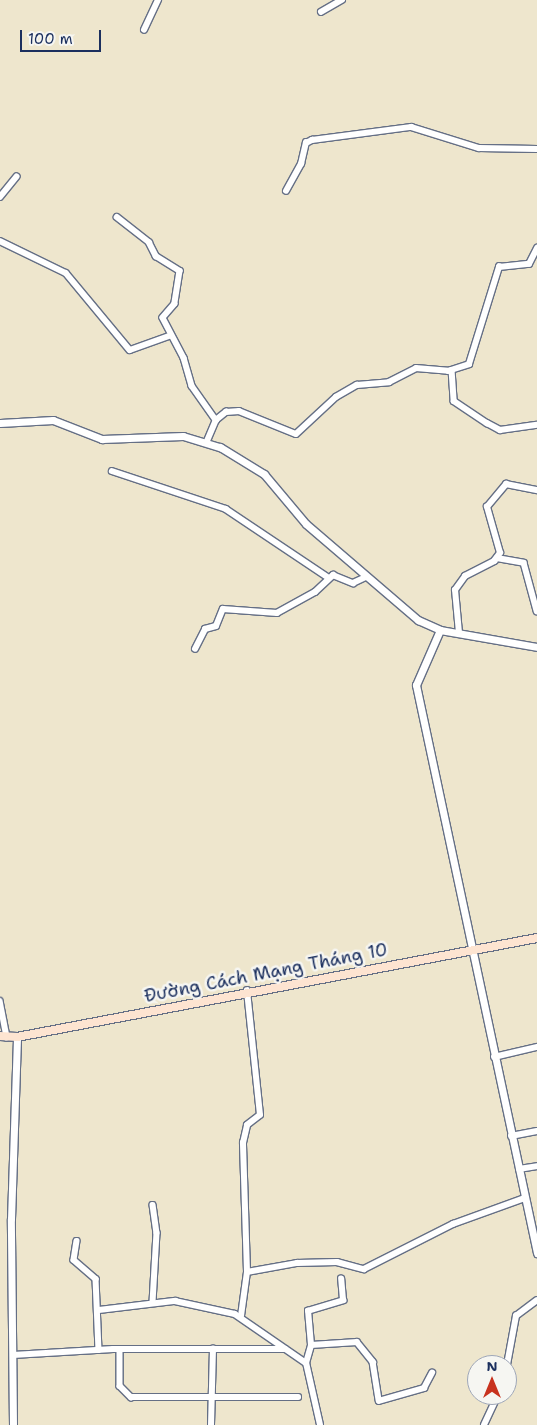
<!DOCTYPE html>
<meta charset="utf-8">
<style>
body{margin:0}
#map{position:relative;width:537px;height:1425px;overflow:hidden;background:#eee6cd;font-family:"Shantell Sans",sans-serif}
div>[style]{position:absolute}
.roads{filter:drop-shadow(1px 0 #656f85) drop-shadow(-1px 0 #656f85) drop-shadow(0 1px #656f85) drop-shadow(0 -1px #656f85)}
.minor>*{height:5.5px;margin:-2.75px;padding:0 2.75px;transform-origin:2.75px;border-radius:2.75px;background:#fff}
.tertiary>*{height:7px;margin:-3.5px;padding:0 3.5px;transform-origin:3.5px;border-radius:3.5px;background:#fff}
.secondary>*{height:8px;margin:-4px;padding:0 4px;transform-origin:4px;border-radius:4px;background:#fde4d1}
span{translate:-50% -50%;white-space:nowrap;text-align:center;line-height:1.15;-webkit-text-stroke:5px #f6f6f2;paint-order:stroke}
.street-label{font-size:18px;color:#1b2f5e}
.north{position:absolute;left:467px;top:1355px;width:50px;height:50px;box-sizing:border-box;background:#f6f6f2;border:1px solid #9ea6b7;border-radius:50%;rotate:0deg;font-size:14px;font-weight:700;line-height:20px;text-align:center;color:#1b2f5e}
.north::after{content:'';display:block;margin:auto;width:18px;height:22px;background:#c8321e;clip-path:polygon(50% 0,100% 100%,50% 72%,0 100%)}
.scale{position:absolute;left:20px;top:30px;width:81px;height:22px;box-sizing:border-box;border:2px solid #1b2f5e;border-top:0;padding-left:6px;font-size:15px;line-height:18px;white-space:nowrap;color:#1b2f5e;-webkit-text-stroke:4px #f6f6f2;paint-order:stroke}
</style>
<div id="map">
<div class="roads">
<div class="minor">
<i style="left:321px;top:12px;width:24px;rotate:-30deg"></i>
<i style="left:144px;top:30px;width:33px;rotate:-65deg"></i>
<i style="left:286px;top:191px;width:31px;rotate:-61deg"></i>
<i style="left:301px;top:164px;width:22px;rotate:-77deg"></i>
<i style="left:306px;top:143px;width:7px;rotate:-27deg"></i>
<i style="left:312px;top:140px;width:100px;rotate:-7.5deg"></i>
<i style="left:411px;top:127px;width:71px;rotate:17.2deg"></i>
<i style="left:479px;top:148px;width:58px;rotate:1deg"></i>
<i style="left:0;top:197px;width:26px;rotate:-51deg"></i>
<i style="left:117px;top:217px;width:41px;rotate:38deg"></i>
<i style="left:149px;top:242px;width:16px;rotate:63deg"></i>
<i style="left:156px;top:256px;width:28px;rotate:32deg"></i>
<i style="left:180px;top:271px;width:33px;rotate:99deg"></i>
<i style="left:175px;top:304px;width:18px;rotate:131deg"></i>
<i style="left:163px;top:318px;width:45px;rotate:62.3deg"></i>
<i style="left:184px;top:358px;width:29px;rotate:74deg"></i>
<i style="left:192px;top:386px;width:42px;rotate:54.8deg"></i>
<i style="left:0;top:241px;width:73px;rotate:25.9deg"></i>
<i style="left:66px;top:273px;width:100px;rotate:50.3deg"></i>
<i style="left:130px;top:350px;width:41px;rotate:-19.7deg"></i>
<i style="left:452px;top:370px;width:31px;rotate:86deg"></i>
<i style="left:454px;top:401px;width:40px;rotate:34deg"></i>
<i style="left:487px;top:423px;width:15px;rotate:28deg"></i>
<i style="left:500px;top:430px;width:37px;rotate:-8deg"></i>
<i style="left:207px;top:441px;width:23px;rotate:-67deg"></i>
<i style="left:216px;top:420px;width:13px;rotate:-39deg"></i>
<i style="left:226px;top:412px;width:13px;rotate:-4deg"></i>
<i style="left:239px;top:411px;width:61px;rotate:22deg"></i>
<i style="left:296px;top:434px;width:54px;rotate:-42.8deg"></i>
<i style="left:336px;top:397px;width:24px;rotate:-30deg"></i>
<i style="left:357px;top:385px;width:32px;rotate:-5deg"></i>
<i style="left:389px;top:382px;width:30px;rotate:-27deg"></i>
<i style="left:416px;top:368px;width:32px;rotate:5deg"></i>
<i style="left:448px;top:371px;width:22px;rotate:-18deg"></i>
<i style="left:469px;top:364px;width:102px;rotate:-72.8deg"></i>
<i style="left:499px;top:267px;width:30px;rotate:-6deg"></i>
<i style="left:529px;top:264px;width:18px;rotate:-63deg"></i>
<i style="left:112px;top:471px;width:120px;rotate:18.4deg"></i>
<i style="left:226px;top:509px;width:124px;rotate:33.8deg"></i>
<i style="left:497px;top:558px;width:27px;rotate:10deg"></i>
<i style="left:524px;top:563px;width:50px;rotate:74.8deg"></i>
<i style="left:459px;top:633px;width:43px;rotate:-95.3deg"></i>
<i style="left:455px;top:590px;width:17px;rotate:-54deg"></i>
<i style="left:465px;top:576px;width:33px;rotate:-27deg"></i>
<i style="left:494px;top:561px;width:10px;rotate:-53deg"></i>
<i style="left:500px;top:553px;width:48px;rotate:-105.8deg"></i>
<i style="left:487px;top:507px;width:30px;rotate:-50deg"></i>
<i style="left:506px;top:484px;width:32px;rotate:11deg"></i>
<i style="left:195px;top:649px;width:22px;rotate:-63deg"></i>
<i style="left:205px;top:629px;width:11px;rotate:-15deg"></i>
<i style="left:216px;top:626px;width:18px;rotate:-68deg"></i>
<i style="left:223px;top:609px;width:54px;rotate:4.2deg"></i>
<i style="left:277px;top:613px;width:43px;rotate:-28.9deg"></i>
<i style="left:315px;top:592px;width:25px;rotate:-43deg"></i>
<i style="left:333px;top:575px;width:22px;rotate:22deg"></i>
<i style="left:353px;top:583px;width:14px;rotate:-25deg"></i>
<i style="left:0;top:1001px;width:37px;rotate:79deg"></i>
<i style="left:494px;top:1057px;width:44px;rotate:-13.1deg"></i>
<i style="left:511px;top:1136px;width:26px;rotate:-11deg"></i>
<i style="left:519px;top:1169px;width:18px;rotate:-9deg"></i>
<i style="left:153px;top:1205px;width:28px;rotate:82deg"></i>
<i style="left:157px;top:1233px;width:69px;rotate:93.3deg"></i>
<i style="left:77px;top:1241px;width:19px;rotate:99deg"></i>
<i style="left:74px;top:1260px;width:29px;rotate:41deg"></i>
<i style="left:96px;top:1279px;width:71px;rotate:87.6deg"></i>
<i style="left:247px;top:1272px;width:51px;rotate:-10.2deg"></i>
<i style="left:297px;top:1263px;width:40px;rotate:-1.4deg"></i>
<i style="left:337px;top:1262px;width:28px;rotate:15deg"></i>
<i style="left:364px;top:1269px;width:100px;rotate:-26.8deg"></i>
<i style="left:453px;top:1224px;width:77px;rotate:-19.9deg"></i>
<i style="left:99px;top:1310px;width:77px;rotate:-6.8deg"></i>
<i style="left:175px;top:1301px;width:61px;rotate:12.2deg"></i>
<i style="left:235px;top:1314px;width:86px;rotate:34.6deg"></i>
<i style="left:241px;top:1316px;width:44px;rotate:-82.2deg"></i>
<i style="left:247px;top:1272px;width:129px;rotate:-91.8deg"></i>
<i style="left:243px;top:1143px;width:18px;rotate:-77deg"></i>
<i style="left:247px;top:1125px;width:16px;rotate:-38deg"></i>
<i style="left:260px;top:1115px;width:125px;rotate:-96deg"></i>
<i style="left:311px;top:1345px;width:46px;rotate:-3.7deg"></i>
<i style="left:357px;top:1342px;width:26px;rotate:51deg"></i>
<i style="left:373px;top:1362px;width:39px;rotate:81deg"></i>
<i style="left:379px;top:1401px;width:47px;rotate:-16.1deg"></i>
<i style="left:424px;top:1388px;width:17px;rotate:-62deg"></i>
<i style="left:120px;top:1349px;width:37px;rotate:90deg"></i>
<i style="left:120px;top:1386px;width:16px;rotate:45deg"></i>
<i style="left:131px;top:1397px;width:167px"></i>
<i style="left:13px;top:1355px;width:100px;rotate:-3.4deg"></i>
<i style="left:113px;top:1349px;width:172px"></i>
<i style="left:507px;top:1365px;width:50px;rotate:-79.6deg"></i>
<i style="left:516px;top:1316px;width:26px;rotate:-37deg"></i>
<i style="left:211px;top:1425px;width:76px;rotate:-88.5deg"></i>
<i style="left:320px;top:1425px;width:64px;rotate:-102.7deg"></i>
<i style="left:306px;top:1363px;width:19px;rotate:-74deg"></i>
<i style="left:311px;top:1345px;width:34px;rotate:-95deg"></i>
<i style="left:308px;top:1311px;width:37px;rotate:-17deg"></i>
<i style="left:343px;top:1300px;width:21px;rotate:-95deg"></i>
<i style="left:484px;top:1425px;width:33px;rotate:-65deg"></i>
</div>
<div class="tertiary">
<i style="left:0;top:423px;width:53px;rotate:-3.2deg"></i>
<i style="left:53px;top:420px;width:53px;rotate:21.2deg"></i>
<i style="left:102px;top:439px;width:81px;rotate:-2.1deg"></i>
<i style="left:183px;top:436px;width:39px;rotate:17deg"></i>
<i style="left:220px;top:447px;width:52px;rotate:31.5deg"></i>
<i style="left:264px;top:474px;width:65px;rotate:50deg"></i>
<i style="left:306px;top:524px;width:148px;rotate:40.6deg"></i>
<i style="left:418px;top:620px;width:24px;rotate:24deg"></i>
<i style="left:440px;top:630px;width:98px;rotate:9.9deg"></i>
<i style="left:440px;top:630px;width:60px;rotate:113.6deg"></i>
<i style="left:416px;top:685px;width:581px;rotate:77.97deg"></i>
<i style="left:13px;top:1425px;width:206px;rotate:-90.6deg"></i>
<i style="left:11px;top:1219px;width:182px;rotate:-88.1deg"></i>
</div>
<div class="secondary">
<i style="left:0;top:1036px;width:17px;rotate:3deg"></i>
<i style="left:17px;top:1037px;width:529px;rotate:-10.78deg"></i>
</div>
</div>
<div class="street-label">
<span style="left:266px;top:973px;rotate:-11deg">Đường Cách Mạng Tháng 10</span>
</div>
<div class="north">N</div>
<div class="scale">100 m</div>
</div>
